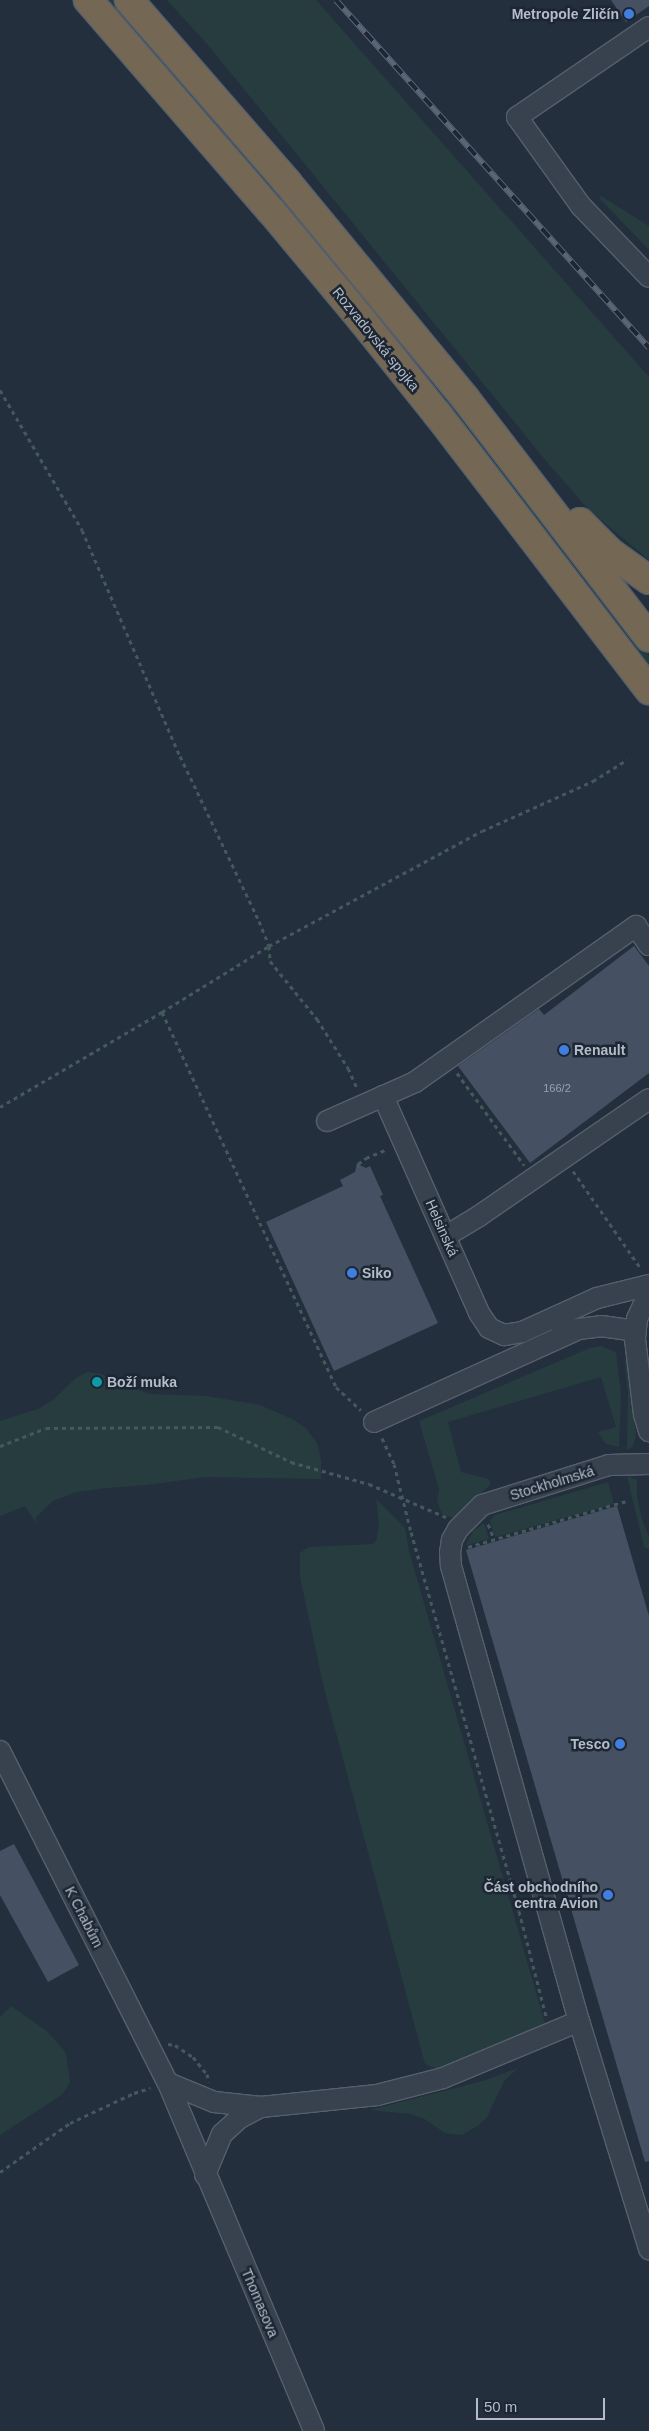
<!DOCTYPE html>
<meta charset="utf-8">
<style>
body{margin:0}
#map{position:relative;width:649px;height:2431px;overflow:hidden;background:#242f3e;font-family:Helvetica,sans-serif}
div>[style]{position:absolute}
.green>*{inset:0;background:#263c3f}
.building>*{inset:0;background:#455162}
.path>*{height:3px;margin-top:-1.5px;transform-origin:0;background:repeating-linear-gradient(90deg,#44595c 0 4px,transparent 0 8px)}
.roads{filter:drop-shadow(1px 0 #565f6c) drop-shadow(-1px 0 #565f6c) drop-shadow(0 1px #565f6c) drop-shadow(0 -1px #565f6c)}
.minor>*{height:20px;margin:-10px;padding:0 10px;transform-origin:10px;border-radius:10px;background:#38414e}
.highway>*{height:28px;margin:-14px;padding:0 14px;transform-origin:14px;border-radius:14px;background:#746855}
.rail>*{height:5.5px;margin-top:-2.75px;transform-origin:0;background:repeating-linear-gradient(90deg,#1d2633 0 11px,#5a6575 0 22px);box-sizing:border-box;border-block:1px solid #5a6575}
.dots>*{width:14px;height:14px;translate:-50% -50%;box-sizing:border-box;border:2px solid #1d2633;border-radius:50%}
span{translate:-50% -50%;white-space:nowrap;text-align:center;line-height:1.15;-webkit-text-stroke:5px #1d2633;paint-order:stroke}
.number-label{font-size:11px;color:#98a1af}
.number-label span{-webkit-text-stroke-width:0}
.poi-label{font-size:14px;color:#b4bcc9;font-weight:700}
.right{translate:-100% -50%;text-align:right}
.left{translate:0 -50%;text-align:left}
.street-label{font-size:14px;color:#b4bcc9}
.scale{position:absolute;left:476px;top:2398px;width:129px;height:22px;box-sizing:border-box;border:2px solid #b4bcc9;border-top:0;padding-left:6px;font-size:15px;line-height:18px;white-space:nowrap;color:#b4bcc9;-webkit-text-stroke:4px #1d2633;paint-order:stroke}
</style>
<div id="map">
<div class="green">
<i style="clip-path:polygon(104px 0,115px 0,284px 194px,493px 451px,587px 573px,649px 656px,649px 669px)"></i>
<i style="clip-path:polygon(167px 0,316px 0,649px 377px,649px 560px,588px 509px,547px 462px,208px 45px)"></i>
<i style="clip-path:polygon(601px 196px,649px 226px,649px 250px,600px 199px)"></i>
<i style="clip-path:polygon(601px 1346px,616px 1352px,621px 1394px,619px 1447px,606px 1444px,598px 1432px,616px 1427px,601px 1377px,448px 1422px,461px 1472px,489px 1479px,490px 1485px,454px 1518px,442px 1514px,437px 1501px,439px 1489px,419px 1421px,590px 1348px)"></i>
<i style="clip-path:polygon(624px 1355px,629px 1372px,636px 1435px,633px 1446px,627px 1450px,628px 1393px)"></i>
<i style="clip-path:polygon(88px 1372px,101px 1374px,149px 1394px,206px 1396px,260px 1405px,292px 1419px,306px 1428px,317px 1443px,321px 1460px,321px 1479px,205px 1477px,147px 1485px,107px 1488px,76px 1492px,53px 1501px,36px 1517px,36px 1523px,25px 1506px,0 1516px,0 1421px,38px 1409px,53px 1400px,76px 1378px)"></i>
<i style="clip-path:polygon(627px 1476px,637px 1480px,637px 1496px,642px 1520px,649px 1536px,649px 1549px,644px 1547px)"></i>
<i style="clip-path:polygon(608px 1482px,614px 1504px,495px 1537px,490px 1521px,495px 1515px)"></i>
<i style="clip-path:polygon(376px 1499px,405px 1528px,409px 1551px,546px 2027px,437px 2069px,425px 2064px,324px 1688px,300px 1577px,300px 1553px,309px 1547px,373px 1544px,377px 1539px,379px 1523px)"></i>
<i style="clip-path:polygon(484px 1523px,489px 1539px,466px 1545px,473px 1531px)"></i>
<i style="clip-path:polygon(11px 2006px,48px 2032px,66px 2053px,70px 2082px,63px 2094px,0 2135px,0 2017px)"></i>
<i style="clip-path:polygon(518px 2068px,504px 2081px,487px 2117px,479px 2125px,462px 2135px,445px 2133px,423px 2118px,410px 2114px,370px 2110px,486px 2080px)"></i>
</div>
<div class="building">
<i style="clip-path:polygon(611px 0,649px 0,649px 6px,626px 22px)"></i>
<i style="clip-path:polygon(634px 946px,649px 966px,649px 1073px,530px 1163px,458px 1066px,539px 1009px,544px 1015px)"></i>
<i style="clip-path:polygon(357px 1164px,366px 1168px,370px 1166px,383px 1195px,380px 1196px,438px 1323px,334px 1371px,266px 1222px,343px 1186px,340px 1180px,355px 1172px)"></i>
<i style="clip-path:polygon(617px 1506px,649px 1616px,649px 2161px,645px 2162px,466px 1550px)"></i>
<i style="clip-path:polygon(14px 1844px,79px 1965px,48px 1982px,0 1895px,0 1851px)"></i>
</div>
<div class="path">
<i style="left:0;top:390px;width:162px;rotate:59.6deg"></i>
<i style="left:82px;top:530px;width:246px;rotate:66.6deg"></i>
<i style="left:180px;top:756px;width:183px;rotate:64.4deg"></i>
<i style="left:259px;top:921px;width:27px;rotate:68deg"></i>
<i style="left:269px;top:946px;width:15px;rotate:86deg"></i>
<i style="left:270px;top:961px;width:75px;rotate:51deg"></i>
<i style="left:317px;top:1019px;width:58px;rotate:57.7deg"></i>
<i style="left:348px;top:1068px;width:24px;rotate:66deg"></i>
<i style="left:162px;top:1012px;width:413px;rotate:65.1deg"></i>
<i style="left:336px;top:1387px;width:34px;rotate:43deg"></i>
<i style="left:457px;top:1073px;width:114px;rotate:53.9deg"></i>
<i style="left:0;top:1107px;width:188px;rotate:-30.4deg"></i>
<i style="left:162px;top:1012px;width:126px;rotate:-31.7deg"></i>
<i style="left:269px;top:946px;width:242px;rotate:-28.4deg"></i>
<i style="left:482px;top:831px;width:122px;rotate:-24.2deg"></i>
<i style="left:593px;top:781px;width:40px;rotate:-32deg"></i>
<i style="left:358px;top:1167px;width:3px;rotate:-90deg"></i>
<i style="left:358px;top:1164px;width:10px;rotate:-37deg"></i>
<i style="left:366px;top:1158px;width:23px;rotate:-23deg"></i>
<i style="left:573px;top:1171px;width:119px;rotate:55.2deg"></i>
<i style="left:382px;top:1438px;width:29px;rotate:65deg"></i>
<i style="left:394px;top:1464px;width:70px;rotate:76deg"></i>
<i style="left:411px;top:1532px;width:394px;rotate:74.1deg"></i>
<i style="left:519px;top:1911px;width:108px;rotate:75.6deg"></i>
<i style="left:0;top:1446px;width:49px;rotate:-21.4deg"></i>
<i style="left:46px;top:1428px;width:172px;rotate:-0.3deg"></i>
<i style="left:218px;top:1427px;width:81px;rotate:25.6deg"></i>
<i style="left:291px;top:1462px;width:81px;rotate:15.8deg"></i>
<i style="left:369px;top:1484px;width:84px;rotate:23.2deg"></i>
<i style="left:488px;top:1524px;width:16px;rotate:68deg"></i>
<i style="left:468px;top:1547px;width:165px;rotate:-16.2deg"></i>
<i style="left:168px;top:2044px;width:7px;rotate:8deg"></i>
<i style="left:175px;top:2045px;width:22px;rotate:34deg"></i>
<i style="left:193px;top:2057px;width:22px;rotate:51deg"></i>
<i style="left:207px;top:2074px;width:8px;rotate:76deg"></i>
<i style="left:0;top:2172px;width:85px;rotate:-35deg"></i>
<i style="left:70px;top:2123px;width:71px;rotate:-25.1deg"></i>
<i style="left:134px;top:2093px;width:17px;rotate:-17deg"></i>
</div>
<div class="roads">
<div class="minor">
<i style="left:649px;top:27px;width:160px;rotate:145.7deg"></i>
<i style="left:517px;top:117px;width:110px;rotate:54.3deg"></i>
<i style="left:581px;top:206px;width:98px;rotate:46.2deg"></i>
<i style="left:383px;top:1096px;width:237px;rotate:66.1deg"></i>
<i style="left:479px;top:1313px;width:18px;rotate:56deg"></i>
<i style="left:489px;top:1328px;width:17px;rotate:25deg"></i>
<i style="left:504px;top:1335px;width:18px;rotate:-9deg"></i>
<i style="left:522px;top:1332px;width:82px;rotate:-24.4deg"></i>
<i style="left:597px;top:1298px;width:54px;rotate:-14deg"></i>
<i style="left:327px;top:1121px;width:96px;rotate:-23.9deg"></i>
<i style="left:415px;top:1082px;width:271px;rotate:-35.2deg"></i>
<i style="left:636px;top:926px;width:23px;rotate:56deg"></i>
<i style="left:446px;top:1236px;width:39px;rotate:-31deg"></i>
<i style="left:479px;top:1216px;width:206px;rotate:-34.5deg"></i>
<i style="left:649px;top:1293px;width:29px;rotate:115deg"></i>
<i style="left:637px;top:1319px;width:20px;rotate:96deg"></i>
<i style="left:635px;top:1339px;width:76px;rotate:83.2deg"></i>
<i style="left:644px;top:1414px;width:18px;rotate:74deg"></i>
<i style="left:562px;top:1331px;width:39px;rotate:-7deg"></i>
<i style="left:601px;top:1326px;width:34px;rotate:8deg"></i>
<i style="left:374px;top:1422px;width:221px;rotate:-24.4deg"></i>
<i style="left:649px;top:1464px;width:40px;rotate:178.6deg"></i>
<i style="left:609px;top:1465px;width:133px;rotate:162.5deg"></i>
<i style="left:482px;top:1505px;width:34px;rotate:135deg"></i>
<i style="left:458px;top:1529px;width:13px;rotate:119deg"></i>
<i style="left:452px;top:1540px;width:12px;rotate:99deg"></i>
<i style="left:450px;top:1552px;width:14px;rotate:86deg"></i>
<i style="left:451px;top:1566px;width:473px;rotate:74.3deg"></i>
<i style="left:579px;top:2021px;width:239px;rotate:72.9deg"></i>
<i style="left:0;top:1751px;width:372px;rotate:63.2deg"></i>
<i style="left:168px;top:2083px;width:377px;rotate:67.2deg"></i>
<i style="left:168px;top:2083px;width:50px;rotate:22.4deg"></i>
<i style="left:214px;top:2102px;width:47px;rotate:6.1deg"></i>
<i style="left:261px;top:2107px;width:117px;rotate:-5.9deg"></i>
<i style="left:377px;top:2095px;width:68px;rotate:-14.4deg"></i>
<i style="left:443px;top:2078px;width:147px;rotate:-22.7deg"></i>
<i style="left:205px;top:2175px;width:44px;rotate:-67.5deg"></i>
<i style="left:222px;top:2134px;width:24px;rotate:-42deg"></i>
<i style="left:240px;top:2118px;width:24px;rotate:-28deg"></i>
</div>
<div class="highway">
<i style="left:88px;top:0;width:279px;rotate:49.1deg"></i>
<i style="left:271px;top:211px;width:141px;rotate:50.2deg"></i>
<i style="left:361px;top:319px;width:123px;rotate:51.3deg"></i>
<i style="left:438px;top:415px;width:347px;rotate:52.5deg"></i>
<i style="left:129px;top:0;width:241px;rotate:49deg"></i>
<i style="left:287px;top:182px;width:280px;rotate:50.5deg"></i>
<i style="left:465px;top:398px;width:302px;rotate:52.5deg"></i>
<i style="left:580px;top:522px;width:42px;rotate:45deg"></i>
<i style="left:610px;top:552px;width:48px;rotate:35.7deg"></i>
</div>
</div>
<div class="rail">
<i style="left:336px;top:0;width:468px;rotate:48deg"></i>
</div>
<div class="dots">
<i style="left:629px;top:14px;background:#3f7fe0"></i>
<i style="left:564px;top:1050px;background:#3f7fe0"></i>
<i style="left:352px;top:1273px;background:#3f7fe0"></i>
<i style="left:97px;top:1382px;background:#0f9aa8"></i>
<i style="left:620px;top:1744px;background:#3f7fe0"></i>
<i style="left:608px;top:1895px;background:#3f7fe0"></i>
</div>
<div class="number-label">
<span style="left:557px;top:1088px">166/2</span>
</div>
<div class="poi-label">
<span class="right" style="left:619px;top:14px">Metropole Zličín</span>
<span class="left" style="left:574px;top:1050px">Renault</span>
<span class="left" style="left:362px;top:1273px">Siko</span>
<span class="left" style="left:107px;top:1382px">Boží muka</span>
<span class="right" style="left:610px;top:1744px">Tesco</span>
<span class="right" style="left:598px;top:1895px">Část obchodního<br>centra Avion</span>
</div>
<div class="street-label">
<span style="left:376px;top:339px;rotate:51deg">Rozvadovská spojka</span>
<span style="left:442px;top:1228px;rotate:66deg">Helsinská</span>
<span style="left:552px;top:1483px;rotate:-17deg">Stockholmská</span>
<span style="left:84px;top:1917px;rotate:63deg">K Chabům</span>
<span style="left:260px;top:2303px;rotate:67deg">Thomasova</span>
</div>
<div class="scale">50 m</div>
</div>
